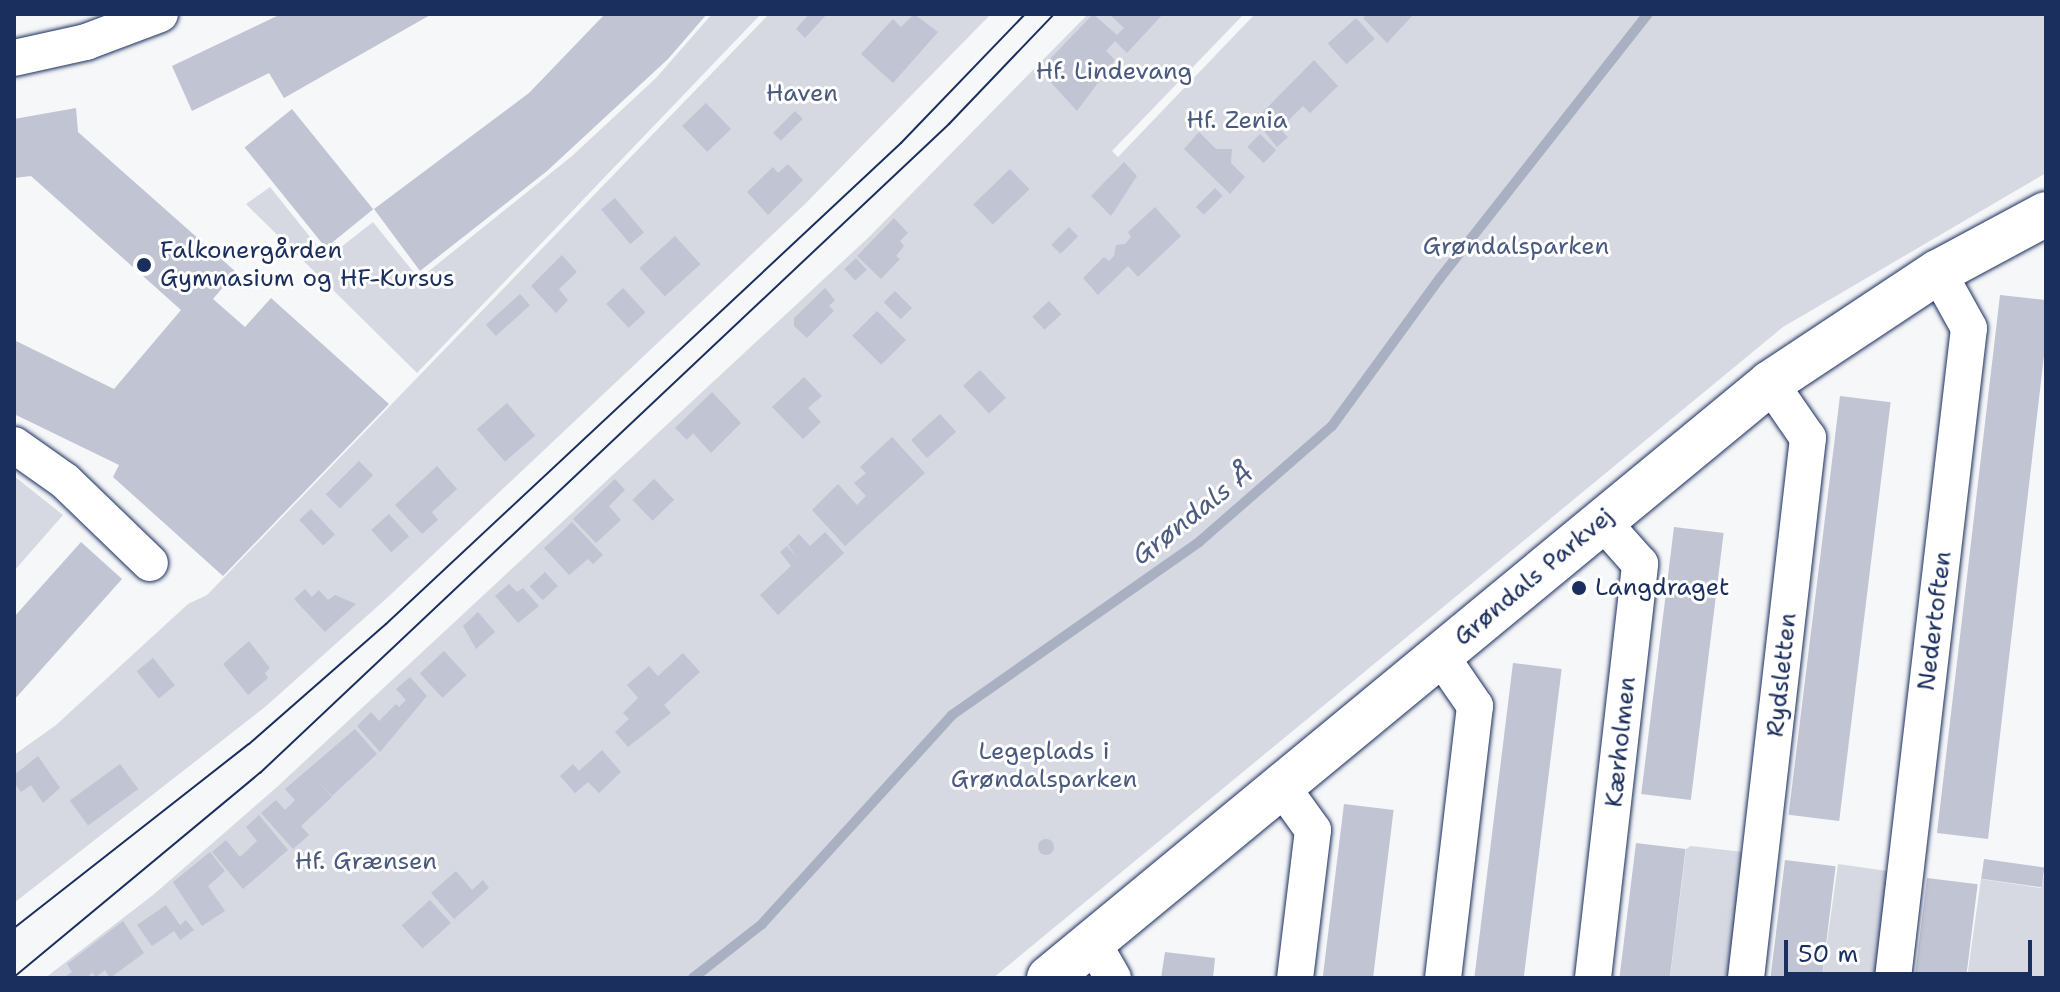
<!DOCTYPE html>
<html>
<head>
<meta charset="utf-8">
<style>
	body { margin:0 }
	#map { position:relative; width:2060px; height:992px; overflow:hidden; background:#f6f7f9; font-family:"Shantell Sans",sans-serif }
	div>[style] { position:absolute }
	.green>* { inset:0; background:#d6d9e2; transform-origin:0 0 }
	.stream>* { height:10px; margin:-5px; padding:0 5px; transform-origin:5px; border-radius:5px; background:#a9b0c1 }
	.building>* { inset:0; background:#c0c4d3; transform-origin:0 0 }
	.round { border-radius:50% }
	.roads { filter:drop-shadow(0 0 2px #1b2f5e) drop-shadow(0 0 2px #1b2f5e) }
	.minor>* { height:36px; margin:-18px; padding:0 18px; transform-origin:18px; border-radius:18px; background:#fff }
	.major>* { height:44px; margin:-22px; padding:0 22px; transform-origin:22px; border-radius:22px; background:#fff }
	.tram>* { height:2px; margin:-1px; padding:0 1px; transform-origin:1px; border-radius:1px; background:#1b2f5e }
	.dots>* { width:22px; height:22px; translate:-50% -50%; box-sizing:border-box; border:4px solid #fff; border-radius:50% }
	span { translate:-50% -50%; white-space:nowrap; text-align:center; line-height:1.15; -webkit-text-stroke:6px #fff; paint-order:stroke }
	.park-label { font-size:24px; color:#4a5a7f }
	.poi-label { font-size:24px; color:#1b2f5e }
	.left { translate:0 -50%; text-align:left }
	.street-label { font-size:24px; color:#1b2f5e }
	.water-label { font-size:26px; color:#4d5c81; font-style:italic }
	.frame { position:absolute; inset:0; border:16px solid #1b2f5e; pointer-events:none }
	.scale { position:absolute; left:1784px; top:940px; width:248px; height:36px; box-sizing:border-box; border:4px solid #1b2f5e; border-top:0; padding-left:10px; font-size:24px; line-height:28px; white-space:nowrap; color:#1b2f5e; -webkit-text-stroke:6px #fff; paint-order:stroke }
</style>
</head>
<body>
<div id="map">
	<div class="green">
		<div style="clip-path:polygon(712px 14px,761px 14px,417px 373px,246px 204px,270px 187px,327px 258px,373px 222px,419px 279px,572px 156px,656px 78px)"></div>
		<div style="clip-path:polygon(769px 14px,991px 14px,805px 204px,387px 598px,265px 707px,14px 903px,14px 755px,56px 725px,188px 604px,207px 595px)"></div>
		<div style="clip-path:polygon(1088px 14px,1244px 14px,1112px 151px,1118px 157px,1255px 14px,2046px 14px,2046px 173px,1783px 327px,993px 978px,45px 978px,153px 895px,278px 786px,869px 237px)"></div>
		<div style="clip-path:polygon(14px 476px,63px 515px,14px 571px)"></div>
		<div style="clip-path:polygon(1691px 846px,1743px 852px,1728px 978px,1670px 978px,1686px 849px)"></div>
		<div style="left:1838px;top:864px;width:52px;height:115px;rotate:8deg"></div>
		<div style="clip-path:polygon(2046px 868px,2046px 978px,1967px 978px,1981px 879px,2041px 888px)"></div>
	</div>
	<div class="stream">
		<div style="left:693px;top:978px;width:88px;rotate:-38deg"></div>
		<div style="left:762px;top:924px;width:282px;rotate:-47.7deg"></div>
		<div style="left:952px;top:715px;width:302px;rotate:-35deg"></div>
		<div style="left:1199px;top:542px;width:176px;rotate:-41.1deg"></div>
		<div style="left:1332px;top:426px;width:183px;rotate:-53.9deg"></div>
		<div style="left:1440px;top:278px;width:336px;rotate:-51.8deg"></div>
	</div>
	<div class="building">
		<div style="clip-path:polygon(281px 14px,432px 14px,284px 98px,269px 73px,192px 111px,172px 66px)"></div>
		<div style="clip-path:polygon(605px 14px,707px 14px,668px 59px,547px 171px,420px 271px,374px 209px,529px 93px)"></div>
		<div style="clip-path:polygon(809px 14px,827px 14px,805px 38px,796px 29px)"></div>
		<div style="clip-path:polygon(914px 14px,938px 32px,893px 83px,861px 54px,893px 19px,901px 27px)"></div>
		<div style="clip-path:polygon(1093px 14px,1117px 35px,1124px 28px,1109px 14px,1163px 14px,1127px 53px,1115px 41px,1106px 51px,1115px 60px,1077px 111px,1047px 78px,1057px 68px,1049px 60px)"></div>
		<div style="clip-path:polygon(1367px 14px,1414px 14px,1387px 43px,1363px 18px)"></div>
		<div style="left:1356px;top:18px;width:28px;height:38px;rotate:48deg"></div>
		<div style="clip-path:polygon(1314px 60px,1338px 86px,1310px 113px,1303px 106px,1280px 129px,1288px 137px,1277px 147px,1255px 120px)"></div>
		<div style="left:706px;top:103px;width:36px;height:33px;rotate:46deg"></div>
		<div style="clip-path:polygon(76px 108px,78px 132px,236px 272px,213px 299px,245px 327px,271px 298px,389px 404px,223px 576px,113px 477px,119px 465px,14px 414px,14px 340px,114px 389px,181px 310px,31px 176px,14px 178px,14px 119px)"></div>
		<div style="left:292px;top:109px;width:129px;height:61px;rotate:51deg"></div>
		<div style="left:795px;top:111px;width:11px;height:31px;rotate:45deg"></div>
		<div style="clip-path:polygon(1199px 132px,1216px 149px,1232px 149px,1231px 163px,1245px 177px,1230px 194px,1184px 149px)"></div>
		<div style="left:1260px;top:134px;width:23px;height:18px;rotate:45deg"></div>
		<div style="clip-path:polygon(1124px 162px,1137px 176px,1111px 216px,1091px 196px)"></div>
		<div style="clip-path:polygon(788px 164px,803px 180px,768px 215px,747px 192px,773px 167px,778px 173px)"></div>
		<div style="left:1010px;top:169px;width:28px;height:51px;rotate:46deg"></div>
		<div style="left:1215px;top:188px;width:11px;height:27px;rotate:45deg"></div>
		<div style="left:615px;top:198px;width:45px;height:18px;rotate:50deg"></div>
		<div style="clip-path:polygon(1155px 207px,1181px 236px,1138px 277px,1128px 266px,1098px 295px,1083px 278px,1104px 257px,1109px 261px,1114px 256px,1116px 245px,1125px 244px,1131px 237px,1128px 232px)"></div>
		<div style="clip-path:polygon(894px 218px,908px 233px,900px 241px,904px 246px,896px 256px,900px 259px,881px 279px,857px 256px)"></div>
		<div style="left:1069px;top:227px;width:13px;height:25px;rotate:45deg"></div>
		<div style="left:675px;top:236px;width:38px;height:48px;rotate:48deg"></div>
		<div style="clip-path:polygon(562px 255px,577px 272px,559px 289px,568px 300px,556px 313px,531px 286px)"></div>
		<div style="left:856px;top:258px;width:16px;height:16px;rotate:47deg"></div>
		<div style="left:623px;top:288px;width:33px;height:23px;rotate:47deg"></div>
		<div style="clip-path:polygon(825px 288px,835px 300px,829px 306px,834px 311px,807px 338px,794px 326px,794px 318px)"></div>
		<div style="left:895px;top:291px;width:24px;height:16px;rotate:45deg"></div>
		<div style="left:520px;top:294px;width:15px;height:46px;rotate:48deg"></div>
		<div style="clip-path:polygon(2000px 295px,2046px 300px,2046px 338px,1988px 839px,1937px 833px)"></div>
		<div style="left:1049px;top:301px;width:18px;height:23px;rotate:47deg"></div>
		<div style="left:877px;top:311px;width:41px;height:35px;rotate:45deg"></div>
		<div style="left:980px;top:370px;width:38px;height:23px;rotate:47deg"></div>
		<div style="clip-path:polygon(804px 377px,822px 396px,808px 408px,821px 422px,803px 439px,772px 407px)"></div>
		<div style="clip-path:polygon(712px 392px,741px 423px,711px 453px,693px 433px,687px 440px,675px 428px)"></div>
		<div style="left:1840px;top:396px;width:51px;height:422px;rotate:7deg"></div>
		<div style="left:507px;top:403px;width:43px;height:40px;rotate:49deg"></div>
		<div style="left:940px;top:414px;width:24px;height:39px;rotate:48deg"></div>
		<div style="clip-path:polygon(892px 437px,925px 473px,845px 546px,812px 510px,838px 484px,857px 505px,866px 496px,854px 483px,866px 473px,860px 467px)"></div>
		<div style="left:359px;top:461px;width:20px;height:47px;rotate:45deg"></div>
		<div style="clip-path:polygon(437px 466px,457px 489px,432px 512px,438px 520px,422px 534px,395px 505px)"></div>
		<div style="clip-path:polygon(615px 479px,625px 490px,609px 506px,621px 520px,596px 543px,573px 519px)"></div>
		<div style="left:654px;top:479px;width:29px;height:30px;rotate:46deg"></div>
		<div style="left:311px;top:509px;width:35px;height:16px;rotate:47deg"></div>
		<div style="left:389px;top:514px;width:30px;height:24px;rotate:48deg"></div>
		<div style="clip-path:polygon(572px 522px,603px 555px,593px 564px,588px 559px,569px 575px,544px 548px)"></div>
		<div style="left:1674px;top:527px;width:50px;height:269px;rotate:7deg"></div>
		<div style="clip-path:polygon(825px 532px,844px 553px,778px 615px,760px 595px,791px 566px,780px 552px,787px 546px,799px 560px,788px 545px,799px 534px,810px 546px)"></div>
		<div style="clip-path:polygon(81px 542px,122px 579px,14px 700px,14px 617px)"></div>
		<div style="left:545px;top:572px;width:19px;height:21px;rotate:47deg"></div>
		<div style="clip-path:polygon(509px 584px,517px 592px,523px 588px,539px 606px,518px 623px,495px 596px)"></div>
		<div style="clip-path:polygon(305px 589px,312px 597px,319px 590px,328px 600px,335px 595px,356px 604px,325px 632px,294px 599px)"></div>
		<div style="clip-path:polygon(478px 612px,495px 632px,476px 649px,463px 626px)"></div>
		<div style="clip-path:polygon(249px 641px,270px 668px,265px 673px,268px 678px,248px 695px,223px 664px)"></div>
		<div style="left:444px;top:651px;width:33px;height:33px;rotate:47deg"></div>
		<div style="clip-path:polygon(683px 653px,700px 672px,664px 705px,671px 713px,628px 747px,615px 732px,629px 719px,623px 713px,638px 698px,627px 685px,649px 666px,658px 676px)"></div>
		<div style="left:153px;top:658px;width:35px;height:21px;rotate:51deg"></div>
		<div style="left:1513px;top:663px;width:49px;height:317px;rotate:7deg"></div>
		<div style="clip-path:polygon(410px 677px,427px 696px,380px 752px,357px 726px,371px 712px,379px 721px,396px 704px,399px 707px,406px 700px,396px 689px)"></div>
		<div style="clip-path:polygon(355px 729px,377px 754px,332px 796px,314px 777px,332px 797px,301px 826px,309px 835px,293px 849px,261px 813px,276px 800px,285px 810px,295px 800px,285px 789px)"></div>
		<div style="clip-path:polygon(602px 750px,621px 772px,599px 793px,588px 782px,575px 793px,560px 776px,573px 764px,579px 771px)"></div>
		<div style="clip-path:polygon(38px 756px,60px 788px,43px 803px,31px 785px,21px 792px,14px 782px,14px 775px)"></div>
		<div style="left:120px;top:764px;width:31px;height:62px;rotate:54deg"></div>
		<div style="left:1344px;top:804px;width:50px;height:175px;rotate:7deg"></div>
		<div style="clip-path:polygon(259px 815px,288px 850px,243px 889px,212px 852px,226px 840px,240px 857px,257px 841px,246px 827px)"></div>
		<div class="round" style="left:1038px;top:839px;width:16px;height:16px"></div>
		<div style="left:1636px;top:843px;width:50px;height:136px;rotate:7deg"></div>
		<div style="clip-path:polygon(210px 852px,225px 871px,208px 886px,225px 911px,202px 926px,173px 882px)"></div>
		<div style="left:1984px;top:859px;width:61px;height:20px;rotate:8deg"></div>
		<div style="left:1785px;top:860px;width:51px;height:119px;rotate:7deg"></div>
		<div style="clip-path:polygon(456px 871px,472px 890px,483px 880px,489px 888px,454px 919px,431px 893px)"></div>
		<div style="left:1927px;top:878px;width:51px;height:101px;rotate:7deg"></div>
		<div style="left:430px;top:900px;width:31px;height:38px;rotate:48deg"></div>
		<div style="clip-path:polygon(166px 905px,180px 925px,186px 920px,194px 930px,180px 940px,174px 931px,152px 946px,137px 925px)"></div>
		<div style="clip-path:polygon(123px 921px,144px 953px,110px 978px,105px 970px,96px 977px,92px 972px,88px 978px,63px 978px,72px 972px,67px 964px)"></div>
		<div style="clip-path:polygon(1165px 952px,1215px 958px,1213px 978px,1161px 978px)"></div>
	</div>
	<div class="roads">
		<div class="minor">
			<div style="left:14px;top:58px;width:74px;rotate:-12.5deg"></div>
			<div style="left:86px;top:42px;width:79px;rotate:-20.7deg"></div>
			<div style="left:14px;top:445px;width:62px;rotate:35.2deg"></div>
			<div style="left:65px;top:481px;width:118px;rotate:44deg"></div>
			<div style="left:1440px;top:655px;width:62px;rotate:55.5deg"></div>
			<div style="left:1475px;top:706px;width:274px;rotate:96.7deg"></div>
			<div style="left:1282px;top:787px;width:53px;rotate:54.2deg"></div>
			<div style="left:1313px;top:830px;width:149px;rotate:96.9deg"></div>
			<div style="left:1093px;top:943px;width:40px;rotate:60.3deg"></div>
			<div style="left:1593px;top:978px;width:417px;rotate:-83.5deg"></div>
			<div style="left:1640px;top:564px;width:59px;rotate:-131.6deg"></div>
			<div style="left:1746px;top:978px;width:544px;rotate:-83.45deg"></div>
			<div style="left:1808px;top:438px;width:67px;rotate:-124.6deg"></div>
			<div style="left:1893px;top:978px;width:654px;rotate:-83.33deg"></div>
			<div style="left:1969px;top:328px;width:64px;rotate:-119deg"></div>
		</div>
		<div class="major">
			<div style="left:1049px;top:978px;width:935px;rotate:-39.53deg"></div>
			<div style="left:1770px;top:383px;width:201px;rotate:-33.5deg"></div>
			<div style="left:1938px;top:272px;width:123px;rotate:-28.2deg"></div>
		</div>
	</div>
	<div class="tram">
		<div style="left:14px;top:928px;width:298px;rotate:-38.1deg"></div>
		<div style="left:249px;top:744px;width:182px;rotate:-41.2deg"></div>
		<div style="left:386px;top:624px;width:705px;rotate:-43.04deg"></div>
		<div style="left:901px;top:143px;width:179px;rotate:-46.1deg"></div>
		<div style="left:14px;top:977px;width:320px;rotate:-39.7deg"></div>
		<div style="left:260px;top:773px;width:947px;rotate:-43.29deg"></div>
		<div style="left:949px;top:124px;width:152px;rotate:-46.3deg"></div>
	</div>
	<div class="dots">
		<div style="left:144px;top:265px;background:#1b2f5e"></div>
		<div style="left:1579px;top:588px;background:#1b2f5e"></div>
	</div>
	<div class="park-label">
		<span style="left:1114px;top:72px">Hf. Lindevang</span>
		<span style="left:802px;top:94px">Haven</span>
		<span style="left:1237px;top:121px">Hf. Zenia</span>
		<span style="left:1516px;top:247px">Grøndalsparken</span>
		<span style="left:1044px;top:766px">Legeplads i<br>Grøndalsparken</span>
		<span style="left:366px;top:862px">Hf. Grænsen</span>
	</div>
	<div class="poi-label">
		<span class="left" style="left:160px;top:265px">Falkonergården<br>Gymnasium og HF-Kursus</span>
		<span class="left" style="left:1595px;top:588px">Langdraget</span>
	</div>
	<div class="street-label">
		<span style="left:1534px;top:577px;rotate:-40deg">Grøndals Parkvej</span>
		<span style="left:1935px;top:621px;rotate:-83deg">Nedertoften</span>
		<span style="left:1782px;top:675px;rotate:-84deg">Rydsletten</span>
		<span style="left:1621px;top:742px;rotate:-84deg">Kærholmen</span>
	</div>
	<div class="water-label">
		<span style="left:1192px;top:514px;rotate:-38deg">Grøndals Å</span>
	</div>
	<div class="frame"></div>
	<div class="scale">50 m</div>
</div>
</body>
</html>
